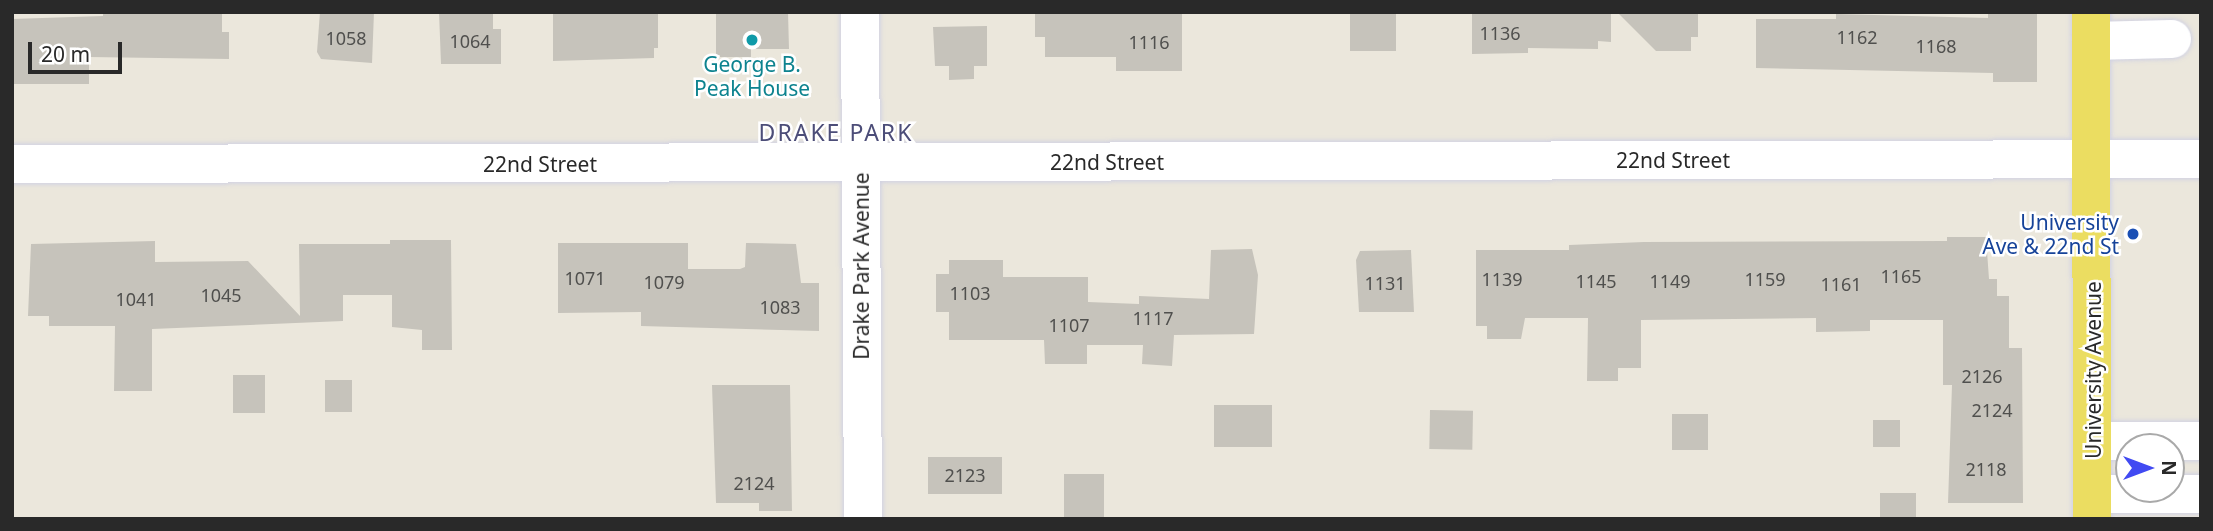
<!DOCTYPE html>
<html>
<head>
<meta charset="utf-8">
<style>
	body { margin:0 }
	#map { position:relative; width:2213px; height:531px; overflow:hidden; background:#ebe7dc; font-family:"Noto Sans",sans-serif }
	div>[style] { position:absolute }
	.building>* { inset:0; background:#c6c3bb; transform-origin:0 0 }
	.roads { filter:drop-shadow(0 0 2px #d1d2e2) drop-shadow(0 0 2px #d1d2e2) }
	.minor>* { height:38px; margin:-19px; padding:0 19px; transform-origin:19px; border-radius:19px; background:#fff }
	.major>* { height:38px; margin:-19px; padding:0 19px; transform-origin:19px; border-radius:19px; background:#ebdd61 }
	.dots>* { width:19px; height:19px; translate:-50% -50%; box-sizing:border-box; border:4px solid #fff; border-radius:50% }
	span { translate:-50% -50%; white-space:nowrap; text-align:center; line-height:1.15; -webkit-text-stroke:5px #fff; paint-order:stroke }
	.number-label { font-size:18px; color:#50504e }
	.number-label span { -webkit-text-stroke-width:0 }
	.culture-label { font-size:21px; color:#0d838f }
	.street-label { font-size:21px; color:#292929 }
	.transit-label { font-size:21px; color:#164399 }
	.right { translate:-100% -50%; text-align:right }
	.neighbourhood-label { font-size:23px; color:#4c4d78; letter-spacing:2px }
	.frame { position:absolute; inset:0; border:14px solid #292929; pointer-events:none }
	.north { position:absolute; left:2115px; top:433px; width:70px; height:70px; box-sizing:border-box; background:#fff; border:2px solid #a9a9a9; border-radius:50%; rotate:90deg; font-size:19px; font-weight:700; line-height:28px; text-align:center; color:#292929 }
	.north::after { content:''; display:block; margin:auto; width:24px; height:32px; background:#414af2; clip-path:polygon(50% 0,100% 100%,50% 72%,0 100%) }
	.scale { position:absolute; left:28px; top:42px; width:94px; height:32px; box-sizing:border-box; border:4px solid #292929; border-top:0; padding-left:9px; font-size:21px; line-height:24px; white-space:nowrap; color:#292929; -webkit-text-stroke:5px #fff; paint-order:stroke }
</style>
</head>
<body>
<div id="map">
	<div class="building">
		<div style="clip-path:polygon(103px 12px,222px 12px,222px 32px,229px 32px,229px 59px,89px 57px,89px 84px,12px 84px,12px 19px,103px 16px)"></div>
		<div style="clip-path:polygon(320px 12px,374px 12px,372px 63px,321px 59px,317px 52px)"></div>
		<div style="clip-path:polygon(439px 12px,493px 12px,493px 29px,501px 29px,501px 64px,441px 64px)"></div>
		<div style="clip-path:polygon(553px 12px,658px 12px,658px 48px,654px 48px,654px 58px,553px 61px)"></div>
		<div style="clip-path:polygon(716px 12px,788px 12px,789px 49px,751px 49px,751px 57px,716px 57px)"></div>
		<div style="clip-path:polygon(1035px 12px,1182px 12px,1182px 71px,1116px 71px,1116px 57px,1045px 57px,1045px 37px,1035px 37px)"></div>
		<div style="left:1350px;top:12px;width:46px;height:39px"></div>
		<div style="clip-path:polygon(1472px 12px,1611px 12px,1611px 42px,1598px 41px,1598px 49px,1528px 48px,1528px 53px,1472px 54px)"></div>
		<div style="clip-path:polygon(1617px 12px,1698px 13px,1698px 37px,1691px 37px,1691px 51px,1656px 51px)"></div>
		<div style="clip-path:polygon(1988px 12px,2037px 12px,2037px 82px,1993px 82px,1993px 73px,1756px 68px,1756px 19px,1836px 19px,1836px 14px,1988px 18px)"></div>
		<div style="clip-path:polygon(987px 26px,987px 66px,974px 66px,974px 79px,949px 80px,949px 66px,935px 66px,933px 27px)"></div>
		<div style="clip-path:polygon(1947px 237px,1986px 237px,1989px 279px,1997px 279px,1997px 296px,2009px 296px,2009px 348px,2022px 348px,2023px 503px,1948px 503px,1952px 385px,1943px 385px,1943px 320px,1870px 320px,1870px 331px,1816px 332px,1816px 318px,1641px 320px,1641px 368px,1618px 368px,1618px 381px,1587px 381px,1588px 318px,1525px 318px,1521px 339px,1487px 339px,1487px 326px,1476px 326px,1476px 250px,1569px 250px,1569px 245px,1644px 242px,1947px 241px)"></div>
		<div style="clip-path:polygon(390px 240px,451px 240px,452px 350px,422px 350px,422px 330px,392px 327px,392px 295px,343px 295px,343px 321px,152px 329px,152px 391px,114px 391px,115px 326px,49px 326px,49px 316px,28px 316px,31px 244px,155px 241px,155px 262px,248px 261px,300px 316px,299px 244px,390px 244px)"></div>
		<div style="clip-path:polygon(558px 243px,688px 243px,688px 269px,740px 269px,745px 267px,746px 243px,796px 244px,801px 283px,819px 283px,819px 331px,641px 326px,641px 312px,558px 313px)"></div>
		<div style="clip-path:polygon(1252px 249px,1258px 275px,1254px 334px,1174px 335px,1172px 366px,1142px 364px,1143px 345px,1087px 345px,1087px 364px,1045px 364px,1044px 340px,949px 340px,949px 312px,936px 312px,936px 274px,949px 274px,949px 260px,1003px 260px,1003px 277px,1088px 277px,1088px 302px,1139px 304px,1139px 296px,1209px 299px,1211px 250px)"></div>
		<div style="clip-path:polygon(1411px 250px,1414px 312px,1359px 312px,1356px 260px,1360px 251px)"></div>
		<div style="left:265px;top:375px;width:38px;height:32px;rotate:90deg"></div>
		<div style="left:325px;top:380px;width:27px;height:32px"></div>
		<div style="clip-path:polygon(712px 385px,790px 385px,792px 511px,759px 511px,759px 503px,716px 503px)"></div>
		<div style="left:1214px;top:405px;width:58px;height:42px"></div>
		<div style="left:1430px;top:410px;width:43px;height:39px;rotate:1deg"></div>
		<div style="left:1672px;top:414px;width:36px;height:36px"></div>
		<div style="left:1873px;top:420px;width:27px;height:27px"></div>
		<div style="left:928px;top:457px;width:74px;height:37px"></div>
		<div style="left:1064px;top:474px;width:40px;height:45px"></div>
		<div style="left:1880px;top:493px;width:36px;height:26px"></div>
	</div>
	<div class="roads">
		<div class="minor">
			<div style="left:860px;top:12px;width:507px;rotate:89.66deg"></div>
			<div style="left:2091px;top:41px;width:81px;rotate:-1.4deg"></div>
			<div style="left:12px;top:164px;width:2189px;rotate:-0.13deg"></div>
			<div style="left:2093px;top:441px;width:108px"></div>
			<div style="left:2093px;top:494px;width:108px"></div>
		</div>
		<div class="major">
			<div style="left:2091px;top:12px;width:507px;rotate:89.89deg"></div>
		</div>
	</div>
	<div class="dots">
		<div style="left:752px;top:40px;background:#0f9aa8"></div>
		<div style="left:2133px;top:234px;background:#1a4fb4"></div>
	</div>
	<div class="number-label">
		<span style="left:1500px;top:33px">1136</span>
		<span style="left:1857px;top:37px">1162</span>
		<span style="left:346px;top:38px">1058</span>
		<span style="left:470px;top:41px">1064</span>
		<span style="left:1149px;top:42px">1116</span>
		<span style="left:1936px;top:46px">1168</span>
		<span style="left:1901px;top:276px">1165</span>
		<span style="left:585px;top:278px">1071</span>
		<span style="left:1502px;top:279px">1139</span>
		<span style="left:1765px;top:279px">1159</span>
		<span style="left:1596px;top:281px">1145</span>
		<span style="left:1670px;top:281px">1149</span>
		<span style="left:664px;top:282px">1079</span>
		<span style="left:1385px;top:283px">1131</span>
		<span style="left:1841px;top:284px">1161</span>
		<span style="left:970px;top:293px">1103</span>
		<span style="left:221px;top:295px">1045</span>
		<span style="left:136px;top:299px">1041</span>
		<span style="left:780px;top:307px">1083</span>
		<span style="left:1153px;top:318px">1117</span>
		<span style="left:1069px;top:325px">1107</span>
		<span style="left:1982px;top:376px">2126</span>
		<span style="left:1992px;top:410px">2124</span>
		<span style="left:1986px;top:469px">2118</span>
		<span style="left:965px;top:475px">2123</span>
		<span style="left:754px;top:483px">2124</span>
	</div>
	<div class="culture-label">
		<span style="left:752px;top:76px">George B.<br>Peak House</span>
	</div>
	<div class="street-label">
		<span style="left:1673px;top:160px">22nd Street</span>
		<span style="left:1107px;top:162px">22nd Street</span>
		<span style="left:540px;top:164px">22nd Street</span>
		<span style="left:861px;top:266px;rotate:-90deg">Drake Park Avenue</span>
		<span style="left:2093px;top:370px;rotate:-90deg">University Avenue</span>
	</div>
	<div class="transit-label">
		<span class="right" style="left:2119px;top:234px">University<br>Ave &amp; 22nd St</span>
	</div>
	<div class="neighbourhood-label">
		<span style="left:836px;top:132px">DRAKE PARK</span>
	</div>
	<div class="frame"></div>
	<div class="north">N</div>
	<div class="scale">20 m</div>
</div>
</body>
</html>
